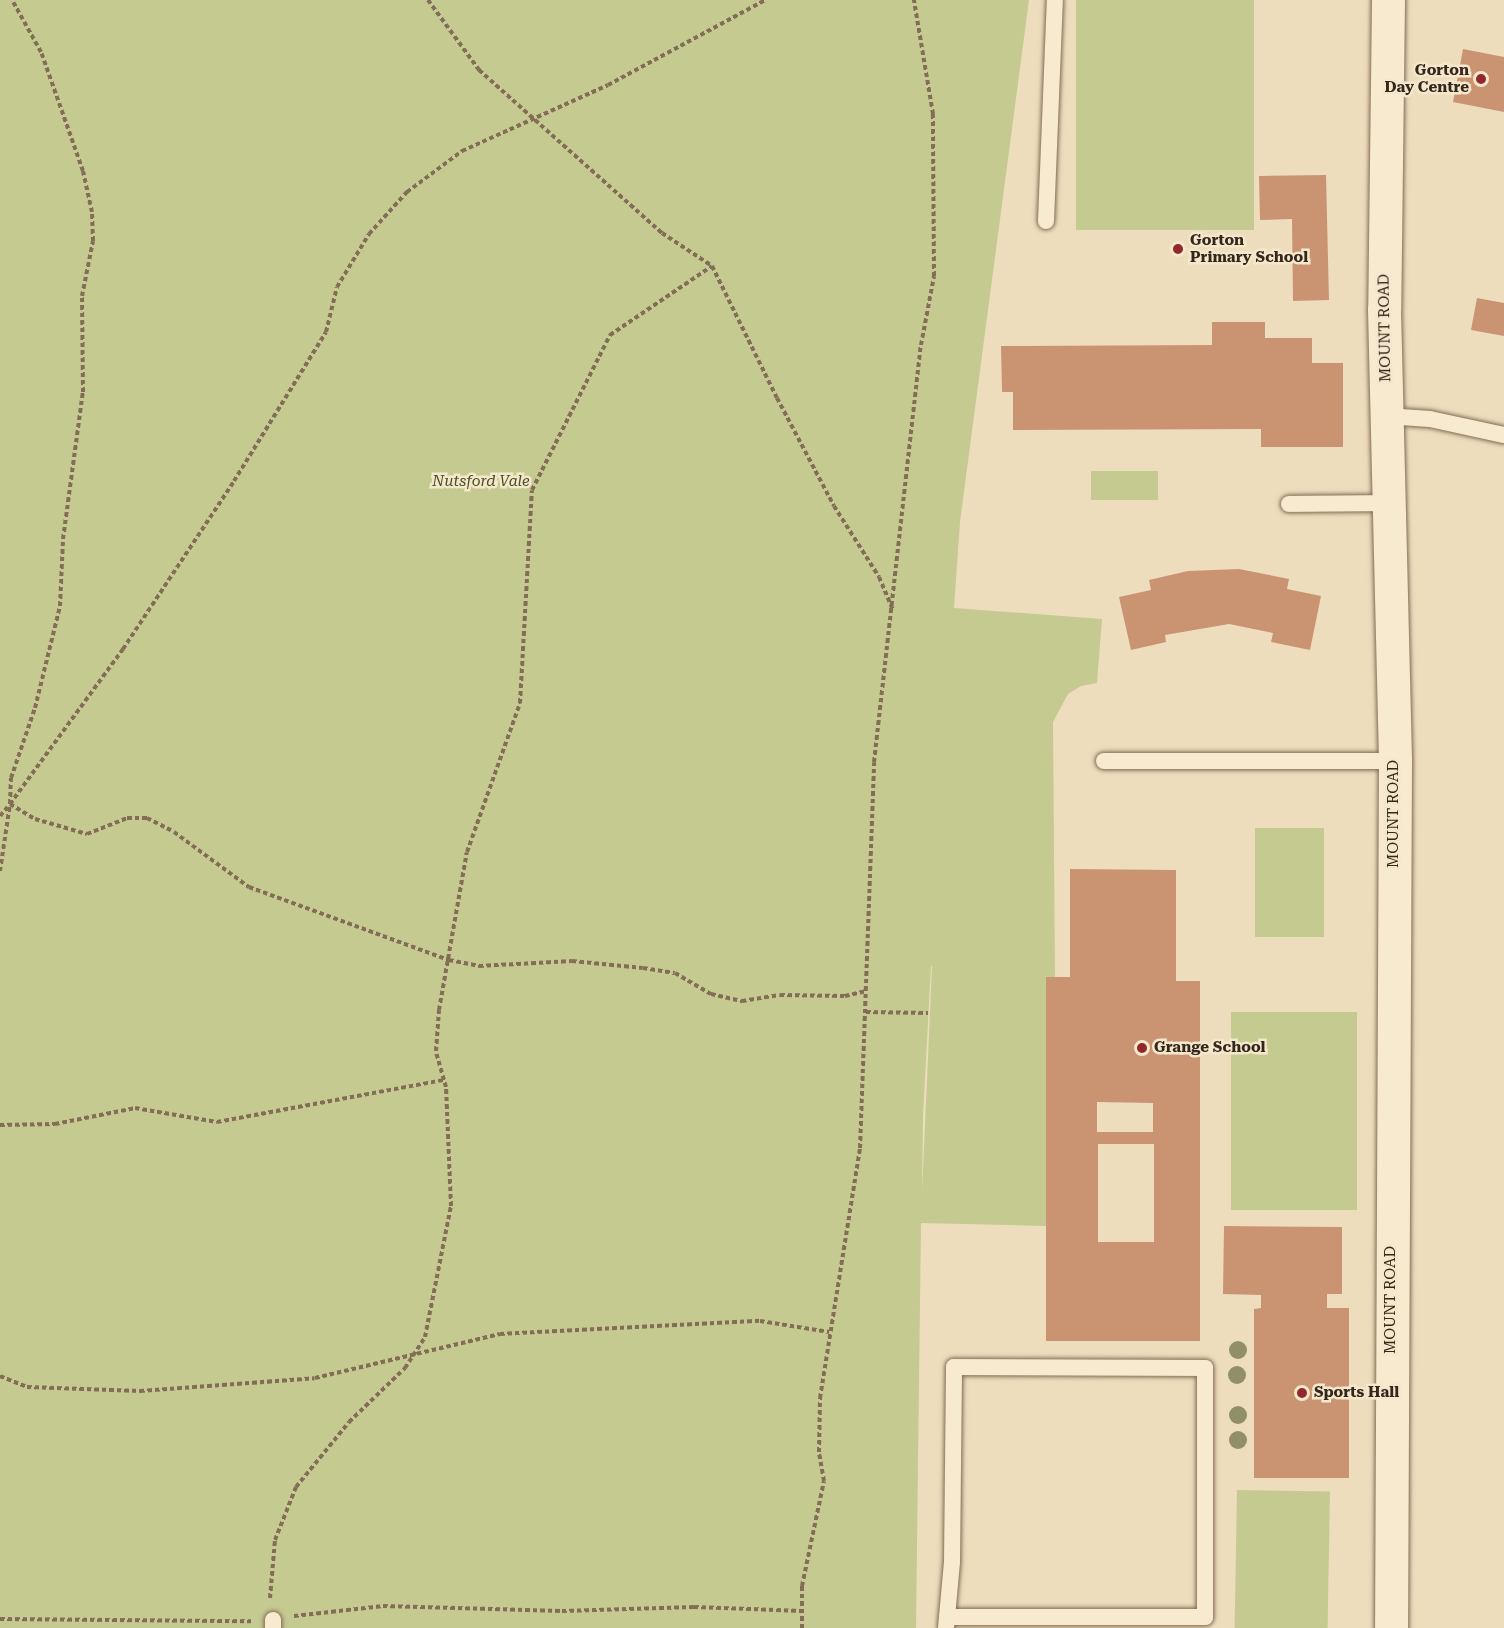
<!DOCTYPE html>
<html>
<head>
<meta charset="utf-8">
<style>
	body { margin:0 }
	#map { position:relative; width:1504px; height:1628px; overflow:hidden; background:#edddbd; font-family:"Roboto Serif",serif }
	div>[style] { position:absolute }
	.green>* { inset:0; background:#c5ca91; transform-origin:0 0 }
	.building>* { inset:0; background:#ca9473 }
	.path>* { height:4px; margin-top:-2px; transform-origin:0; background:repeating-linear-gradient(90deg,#846d56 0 4.5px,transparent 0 7.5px) }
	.roads { filter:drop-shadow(0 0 2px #846d56) drop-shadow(0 0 2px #846d56) }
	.service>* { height:16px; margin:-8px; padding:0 8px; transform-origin:8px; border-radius:8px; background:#f8eacf }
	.secondary>* { height:33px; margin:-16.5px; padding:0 16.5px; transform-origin:16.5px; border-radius:16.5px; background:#f8eacf }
	.trees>* { width:18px; height:18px; margin:-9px; border-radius:50%; background:#918f68 }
	.dots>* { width:16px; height:16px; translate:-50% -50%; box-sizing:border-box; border:3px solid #f4e7cc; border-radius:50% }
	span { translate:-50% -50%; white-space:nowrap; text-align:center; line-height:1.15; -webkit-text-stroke:5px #f4e7cc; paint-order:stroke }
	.poi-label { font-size:15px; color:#33261b; font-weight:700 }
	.right { translate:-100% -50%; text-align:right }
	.left { translate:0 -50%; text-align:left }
	.street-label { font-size:15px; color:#33261b }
	.park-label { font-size:15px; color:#454f22; font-style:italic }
</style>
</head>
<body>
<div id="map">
	<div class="green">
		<div style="clip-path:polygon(evenodd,0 0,1029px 0,960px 522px,954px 608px,1102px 619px,1097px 683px,1081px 686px,1068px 694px,1053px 722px,1055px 977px,1046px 978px,1046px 1226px,921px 1223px,916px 1628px,0 1628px,0 0,931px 966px,932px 966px,922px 1193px,923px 1116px,931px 966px)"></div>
		<div style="left:1076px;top:0;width:178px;height:230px"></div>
		<div style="left:1091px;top:471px;width:67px;height:29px"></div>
		<div style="left:1255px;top:828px;width:69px;height:109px"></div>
		<div style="left:1231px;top:1012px;width:126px;height:198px"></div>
		<div style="left:1237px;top:1490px;width:93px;height:138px;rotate:1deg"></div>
	</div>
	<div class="building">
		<div style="clip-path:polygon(1463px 49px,1504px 57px,1504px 112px,1453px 102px)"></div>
		<div style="clip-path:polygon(1326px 175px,1329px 300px,1293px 301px,1292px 219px,1260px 220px,1259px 176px)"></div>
		<div style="clip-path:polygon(1477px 298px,1504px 303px,1504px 336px,1471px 330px)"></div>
		<div style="clip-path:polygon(1212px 322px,1265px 322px,1265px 338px,1312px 338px,1312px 363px,1343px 363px,1343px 447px,1261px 447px,1261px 429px,1013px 430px,1013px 392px,1002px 392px,1001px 346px,1212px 345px)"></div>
		<div style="clip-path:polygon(1239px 569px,1289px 579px,1287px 589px,1321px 596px,1310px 650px,1271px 642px,1273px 633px,1229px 624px,1165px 635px,1166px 642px,1131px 650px,1119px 597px,1151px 590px,1149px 580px,1188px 571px)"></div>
		<div style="clip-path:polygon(evenodd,1070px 869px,1176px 870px,1176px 981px,1200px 981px,1200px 1341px,1046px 1341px,1046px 977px,1070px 977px,1070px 869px,1097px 1102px,1153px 1103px,1153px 1132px,1097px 1132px,1097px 1102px,1070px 869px,1098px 1144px,1154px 1144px,1154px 1242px,1098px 1242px,1098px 1144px)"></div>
		<div style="clip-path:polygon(1224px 1226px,1342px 1227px,1342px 1294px,1327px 1294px,1327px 1308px,1349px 1308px,1349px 1478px,1254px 1478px,1254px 1309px,1261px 1308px,1261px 1295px,1223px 1294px)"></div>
	</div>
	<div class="path">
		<div style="left:428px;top:0;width:87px;rotate:53.9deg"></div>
		<div style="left:479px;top:70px;width:245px;rotate:41.7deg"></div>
		<div style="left:662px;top:233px;width:60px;rotate:33.4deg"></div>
		<div style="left:712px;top:266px;width:147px;rotate:63.8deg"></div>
		<div style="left:777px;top:398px;width:122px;rotate:62.2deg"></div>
		<div style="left:834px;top:506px;width:84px;rotate:57.6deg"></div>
		<div style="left:879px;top:577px;width:36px;rotate:67deg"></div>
		<div style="left:10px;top:804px;width:29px;rotate:31deg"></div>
		<div style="left:35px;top:819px;width:54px;rotate:16.1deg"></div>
		<div style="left:87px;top:834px;width:43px;rotate:-21.8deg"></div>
		<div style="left:127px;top:818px;width:20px"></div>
		<div style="left:147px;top:818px;width:30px;rotate:27deg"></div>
		<div style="left:174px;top:832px;width:93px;rotate:36.3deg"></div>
		<div style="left:249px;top:887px;width:213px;rotate:20.1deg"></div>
		<div style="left:449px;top:960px;width:31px;rotate:11deg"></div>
		<div style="left:479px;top:966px;width:93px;rotate:-3.1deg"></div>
		<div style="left:572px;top:961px;width:71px;rotate:5.6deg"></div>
		<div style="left:643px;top:968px;width:32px;rotate:9deg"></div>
		<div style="left:675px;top:973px;width:42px;rotate:30.3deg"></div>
		<div style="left:711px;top:994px;width:32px;rotate:13deg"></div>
		<div style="left:742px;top:1001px;width:38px;rotate:-9deg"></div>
		<div style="left:780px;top:995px;width:65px;rotate:0.9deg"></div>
		<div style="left:845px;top:996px;width:22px;rotate:-13deg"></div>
		<div style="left:0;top:816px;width:16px;rotate:-50deg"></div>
		<div style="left:10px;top:804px;width:26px;rotate:-88deg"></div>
		<div style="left:11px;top:778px;width:74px;rotate:-71.1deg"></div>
		<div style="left:35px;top:708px;width:105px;rotate:-76.2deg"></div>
		<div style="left:60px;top:606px;width:67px;rotate:-87.4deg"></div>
		<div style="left:63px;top:539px;width:148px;rotate:-82.3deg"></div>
		<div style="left:83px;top:392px;width:96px;rotate:-90.6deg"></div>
		<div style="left:82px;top:296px;width:56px;rotate:-78.7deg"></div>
		<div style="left:93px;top:241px;width:29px;rotate:-92deg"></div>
		<div style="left:92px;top:212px;width:42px;rotate:-102.4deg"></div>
		<div style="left:83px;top:171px;width:126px;rotate:-109.4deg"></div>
		<div style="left:41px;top:52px;width:60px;rotate:-119.1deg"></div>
		<div style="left:0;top:871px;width:68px;rotate:-81.5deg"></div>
		<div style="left:10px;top:804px;width:192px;rotate:-53.9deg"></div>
		<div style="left:123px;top:649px;width:201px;rotate:-56.5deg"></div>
		<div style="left:234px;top:481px;width:175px;rotate:-58.3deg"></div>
		<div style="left:326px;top:332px;width:46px;rotate:-76.3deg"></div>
		<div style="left:337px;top:287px;width:62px;rotate:-58.9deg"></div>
		<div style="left:369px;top:234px;width:57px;rotate:-47.9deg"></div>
		<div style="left:407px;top:192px;width:69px;rotate:-36.7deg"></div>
		<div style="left:462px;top:151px;width:160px;rotate:-24.3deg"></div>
		<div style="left:608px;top:85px;width:179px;rotate:-28.4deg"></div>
		<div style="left:866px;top:1012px;width:62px;rotate:0.9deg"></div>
		<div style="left:0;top:1125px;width:55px;rotate:-1deg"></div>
		<div style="left:55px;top:1124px;width:82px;rotate:-11.3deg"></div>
		<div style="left:135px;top:1108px;width:83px;rotate:9.7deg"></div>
		<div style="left:217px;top:1122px;width:231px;rotate:-10.5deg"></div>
		<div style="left:0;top:1376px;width:29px;rotate:22deg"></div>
		<div style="left:27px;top:1387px;width:113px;rotate:2deg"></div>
		<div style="left:140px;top:1391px;width:175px;rotate:-4.2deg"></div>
		<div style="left:315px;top:1378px;width:190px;rotate:-13.4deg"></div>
		<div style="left:500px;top:1334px;width:260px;rotate:-2.9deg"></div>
		<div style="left:760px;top:1321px;width:70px;rotate:9.1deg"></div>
		<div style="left:270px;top:1598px;width:58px;rotate:-85.1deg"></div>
		<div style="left:275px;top:1540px;width:57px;rotate:-68.4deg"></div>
		<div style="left:296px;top:1487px;width:84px;rotate:-50.8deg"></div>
		<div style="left:349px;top:1422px;width:78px;rotate:-44deg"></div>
		<div style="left:405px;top:1368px;width:37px;rotate:-57deg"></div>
		<div style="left:425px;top:1337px;width:134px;rotate:-78.8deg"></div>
		<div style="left:451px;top:1206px;width:119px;rotate:-92.4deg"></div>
		<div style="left:446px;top:1087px;width:37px;rotate:-106deg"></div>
		<div style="left:436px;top:1051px;width:41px;rotate:-85.8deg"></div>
		<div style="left:439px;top:1010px;width:160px;rotate:-80deg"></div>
		<div style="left:467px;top:852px;width:158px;rotate:-70.4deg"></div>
		<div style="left:520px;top:703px;width:213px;rotate:-86.8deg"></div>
		<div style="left:532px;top:490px;width:174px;rotate:-63.3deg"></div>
		<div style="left:610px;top:335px;width:123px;rotate:-34.1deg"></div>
		<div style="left:294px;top:1616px;width:90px;rotate:-6.4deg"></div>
		<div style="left:383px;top:1606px;width:179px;rotate:1.6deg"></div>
		<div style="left:562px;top:1611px;width:132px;rotate:-1.7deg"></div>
		<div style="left:694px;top:1607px;width:108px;rotate:2.1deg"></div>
		<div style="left:0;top:1619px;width:251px;rotate:0.5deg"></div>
		<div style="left:802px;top:1628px;width:42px;rotate:-90deg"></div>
		<div style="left:802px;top:1586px;width:107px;rotate:-78.2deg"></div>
		<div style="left:824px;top:1481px;width:29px;rotate:-100deg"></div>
		<div style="left:819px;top:1452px;width:54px;rotate:-88.9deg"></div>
		<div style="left:820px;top:1398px;width:253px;rotate:-80.9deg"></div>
		<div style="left:860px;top:1148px;width:386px;rotate:-87.9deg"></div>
		<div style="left:874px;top:762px;width:420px;rotate:-83.6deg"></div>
		<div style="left:921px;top:345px;width:70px;rotate:-79.3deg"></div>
		<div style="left:934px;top:276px;width:162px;rotate:-90.4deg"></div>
		<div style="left:933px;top:114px;width:116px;rotate:-99.5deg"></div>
	</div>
	<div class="roads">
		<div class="service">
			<div style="left:1046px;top:221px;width:221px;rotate:-87.7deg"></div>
			<div style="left:1386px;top:416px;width:44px;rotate:3.9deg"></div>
			<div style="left:1430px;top:419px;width:76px;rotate:12.2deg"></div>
			<div style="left:1289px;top:504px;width:98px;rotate:-0.6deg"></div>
			<div style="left:1104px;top:761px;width:291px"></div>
			<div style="left:273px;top:1620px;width:8px;rotate:90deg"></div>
			<div style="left:946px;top:1628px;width:66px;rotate:-84.8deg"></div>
			<div style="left:952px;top:1562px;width:195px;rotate:-89.4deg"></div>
			<div style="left:954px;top:1367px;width:251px;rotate:0.2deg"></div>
			<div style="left:1205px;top:1368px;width:249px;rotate:90deg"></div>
			<div style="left:1205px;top:1617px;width:258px;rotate:180deg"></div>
		</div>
		<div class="secondary">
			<div style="left:1388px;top:0;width:309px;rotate:90.7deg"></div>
			<div style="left:1384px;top:309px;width:452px;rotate:88.6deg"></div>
			<div style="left:1395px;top:761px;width:867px;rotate:90.26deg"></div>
		</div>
	</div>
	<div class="trees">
		<div style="left:1238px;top:1350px"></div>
		<div style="left:1237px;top:1375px"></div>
		<div style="left:1238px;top:1415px"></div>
		<div style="left:1238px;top:1440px"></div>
	</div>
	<div class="dots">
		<div style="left:1481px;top:79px;background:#92282c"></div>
		<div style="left:1178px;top:249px;background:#92282c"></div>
		<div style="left:1142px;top:1048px;background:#92282c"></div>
		<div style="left:1302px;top:1393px;background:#92282c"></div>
	</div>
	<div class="poi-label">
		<span class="right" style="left:1469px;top:79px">Gorton<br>Day Centre</span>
		<span class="left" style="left:1190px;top:249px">Gorton<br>Primary School</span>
		<span class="left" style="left:1154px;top:1048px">Grange School</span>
		<span class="left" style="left:1314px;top:1393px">Sports Hall</span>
	</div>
	<div class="street-label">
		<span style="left:1385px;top:328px;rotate:-91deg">MOUNT ROAD</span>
		<span style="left:1394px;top:814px;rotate:-90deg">MOUNT ROAD</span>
		<span style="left:1391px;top:1300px;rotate:-90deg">MOUNT ROAD</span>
	</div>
	<div class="park-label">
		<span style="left:481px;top:482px">Nutsford Vale</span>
	</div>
</div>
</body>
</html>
